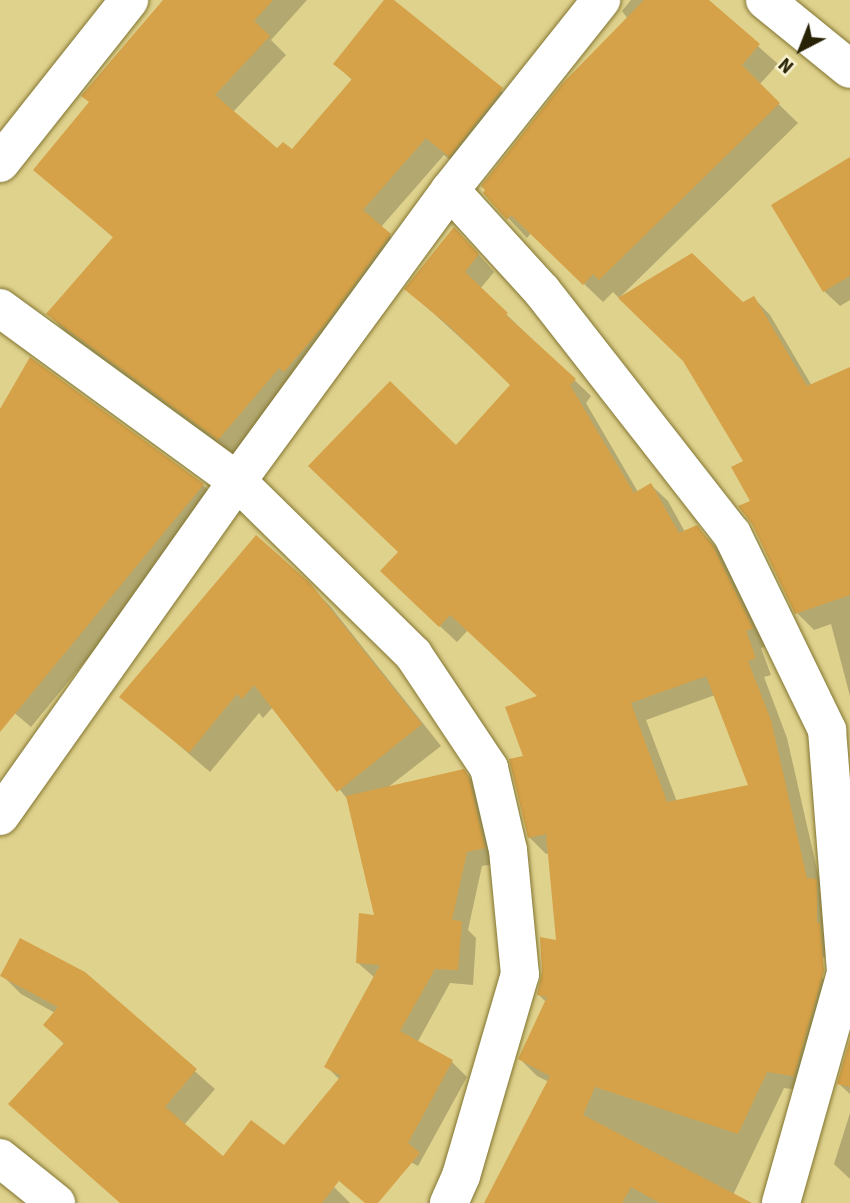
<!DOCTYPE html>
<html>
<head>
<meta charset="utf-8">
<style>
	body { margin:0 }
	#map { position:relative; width:850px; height:1203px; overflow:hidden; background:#dfd28d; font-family:"Source Sans 3",sans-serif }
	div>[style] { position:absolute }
	.shadow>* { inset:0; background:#0003 }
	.building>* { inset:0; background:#d6a249 }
	.roads { filter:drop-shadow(0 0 2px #827531) drop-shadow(0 0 2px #827531) }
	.minor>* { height:38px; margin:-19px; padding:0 19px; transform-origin:19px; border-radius:19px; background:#fff }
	span { translate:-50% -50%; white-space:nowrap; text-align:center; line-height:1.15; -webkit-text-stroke:5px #f9f2d1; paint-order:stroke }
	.north { position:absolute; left:766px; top:14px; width:70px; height:70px; -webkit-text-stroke:5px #f9f2d1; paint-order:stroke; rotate:222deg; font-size:19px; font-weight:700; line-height:28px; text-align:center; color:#282306 }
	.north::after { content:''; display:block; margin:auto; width:24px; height:32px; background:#282306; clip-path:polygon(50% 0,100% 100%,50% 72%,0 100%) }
</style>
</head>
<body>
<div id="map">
	<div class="shadow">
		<div style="clip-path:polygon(165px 0,307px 0,271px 40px,286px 55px,233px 112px,278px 151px,292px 152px,353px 81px,335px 63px,387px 0,391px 0,520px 107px,467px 173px,444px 155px,381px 227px,407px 253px,237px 457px,66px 332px,48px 314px,114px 238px,35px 169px,91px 103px)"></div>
		<div style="clip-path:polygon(631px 0,706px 0,778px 64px,759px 85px,798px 123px,619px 298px,613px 292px,603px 302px,531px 233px,527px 238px,485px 193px,628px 19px,622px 11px)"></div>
		<div style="clip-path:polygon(850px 163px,850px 300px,840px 306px,824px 291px)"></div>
		<div style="clip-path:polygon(evenodd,471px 246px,494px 272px,480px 289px,591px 396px,586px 403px,638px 492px,651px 485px,668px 501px,685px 532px,697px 527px,713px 544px,730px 564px,769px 645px,761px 648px,771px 675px,764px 677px,787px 738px,837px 957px,760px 958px,822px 977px,838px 993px,811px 1092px,784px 1088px,733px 1195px,748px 1203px,495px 1203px,549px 1082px,537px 1076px,520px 1059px,546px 1002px,539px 995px,558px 943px,550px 853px,546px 854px,529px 837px,525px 758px,539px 697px,468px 630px,457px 642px,399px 588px,400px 553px,456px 447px,512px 385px,407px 289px,471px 246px,715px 695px,751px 786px,677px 802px,646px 720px,715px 695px)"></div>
		<div style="clip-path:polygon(754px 298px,770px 315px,812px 386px,850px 369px,850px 696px,831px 624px,814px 630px,797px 613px,745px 461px,743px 305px)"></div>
		<div style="clip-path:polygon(31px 360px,203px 485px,218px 500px,31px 727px,11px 710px,0 724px,0 413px)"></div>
		<div style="clip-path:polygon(309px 585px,330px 606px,441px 746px,387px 788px,463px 771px,479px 787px,499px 863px,482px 866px,468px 930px,476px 938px,473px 985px,450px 983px,417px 1043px,452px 1062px,467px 1077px,418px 1166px,333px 1121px,340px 1080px,326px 1066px,375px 978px,358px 963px,376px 916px,349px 801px,273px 707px,263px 718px,259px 713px,210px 772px,122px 696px)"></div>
		<div style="clip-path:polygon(84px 974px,215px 1089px,184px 1125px,223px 1158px,244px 1131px,334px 1187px,350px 1203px,120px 1203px,65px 1045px,45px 1025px,55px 1013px,21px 994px,2px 975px)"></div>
		<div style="clip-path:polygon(850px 1058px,850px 1094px,839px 1084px)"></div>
		<div style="clip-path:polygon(850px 1113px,850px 1179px,834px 1164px)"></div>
	</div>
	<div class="building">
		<div style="clip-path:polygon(163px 0,273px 0,254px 21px,270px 36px,215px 95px,277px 148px,283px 142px,292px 149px,352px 79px,333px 64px,384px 0,394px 0,503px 88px,449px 157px,426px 138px,363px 210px,391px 234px,325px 324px,284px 372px,279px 368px,218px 440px,46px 314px,113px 237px,33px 170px,89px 102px,81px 96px)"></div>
		<div style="clip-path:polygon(644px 0,709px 0,760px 44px,742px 65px,780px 103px,599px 280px,593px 274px,583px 285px,511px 215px,507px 220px,483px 193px,485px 190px,481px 186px,562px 84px)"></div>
		<div style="clip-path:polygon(850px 157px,850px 276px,823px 292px,771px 205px)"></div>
		<div style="clip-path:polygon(evenodd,454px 227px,479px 254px,465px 272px,508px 313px,506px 315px,576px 379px,570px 385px,634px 493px,651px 483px,679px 533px,697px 525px,713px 546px,753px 628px,746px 631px,756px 658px,748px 661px,771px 720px,807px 878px,817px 879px,817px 923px,820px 923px,824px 971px,794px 1076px,767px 1072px,738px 1134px,595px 1087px,583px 1115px,752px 1203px,660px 1203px,631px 1187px,622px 1203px,484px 1203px,550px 1076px,518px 1059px,547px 997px,537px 995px,542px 972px,540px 937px,556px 940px,546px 834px,528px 838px,509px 759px,523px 756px,505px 707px,537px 696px,450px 615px,439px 627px,380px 571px,398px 552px,308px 466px,390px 381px,456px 445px,510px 385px,449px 326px,404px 289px,454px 227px,706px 676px,748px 785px,667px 802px,631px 703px,706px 676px)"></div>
		<div style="clip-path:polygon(692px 253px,743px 302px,754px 296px,807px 386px,850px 367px,850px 595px,795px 614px,752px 524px,738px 506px,750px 501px,731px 467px,743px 461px,683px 361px,618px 298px)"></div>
		<div style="clip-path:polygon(30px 357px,204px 484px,0 732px,0 409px)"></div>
		<div style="clip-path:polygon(256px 535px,310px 583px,422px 724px,337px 792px,254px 685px,242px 699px,237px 694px,189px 753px,119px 697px)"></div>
		<div style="clip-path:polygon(464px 769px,469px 777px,485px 848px,467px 852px,452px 920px,462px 921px,458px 970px,435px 969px,400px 1031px,453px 1060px,408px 1143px,420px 1153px,378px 1203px,365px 1203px,339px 1181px,322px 1203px,120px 1203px,8px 1104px,64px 1043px,43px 1025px,58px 1007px,0 976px,20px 938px,85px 972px,197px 1069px,165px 1107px,223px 1156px,251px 1120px,284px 1145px,341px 1076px,324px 1067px,380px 965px,356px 963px,359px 913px,374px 915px,346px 796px)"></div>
		<div style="clip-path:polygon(850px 1039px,850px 1087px,837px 1084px)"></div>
	</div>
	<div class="roads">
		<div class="minor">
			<div style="left:765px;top:0;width:109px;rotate:39.1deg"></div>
			<div style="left:0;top:163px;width:208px;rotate:-51.6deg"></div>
			<div style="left:450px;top:190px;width:243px;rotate:-51.5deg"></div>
			<div style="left:0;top:308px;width:293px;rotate:36.1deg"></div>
			<div style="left:237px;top:481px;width:247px;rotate:44.5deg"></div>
			<div style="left:413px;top:654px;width:137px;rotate:56.3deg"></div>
			<div style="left:489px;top:768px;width:84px;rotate:77deg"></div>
			<div style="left:508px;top:850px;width:125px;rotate:84.5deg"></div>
			<div style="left:520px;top:974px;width:210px;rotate:106.3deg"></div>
			<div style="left:461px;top:1176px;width:30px;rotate:114deg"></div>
			<div style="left:0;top:816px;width:410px;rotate:-54.7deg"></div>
			<div style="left:237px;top:481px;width:361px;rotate:-53.8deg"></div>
			<div style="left:450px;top:190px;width:137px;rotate:47.7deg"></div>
			<div style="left:542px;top:291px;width:308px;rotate:52deg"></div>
			<div style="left:732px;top:534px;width:218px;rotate:64.1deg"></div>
			<div style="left:827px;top:730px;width:244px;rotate:85.5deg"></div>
			<div style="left:846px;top:973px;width:239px;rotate:105.8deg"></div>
			<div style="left:0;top:1158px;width:72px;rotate:38.8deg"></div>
		</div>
	</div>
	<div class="north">N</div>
</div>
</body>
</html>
